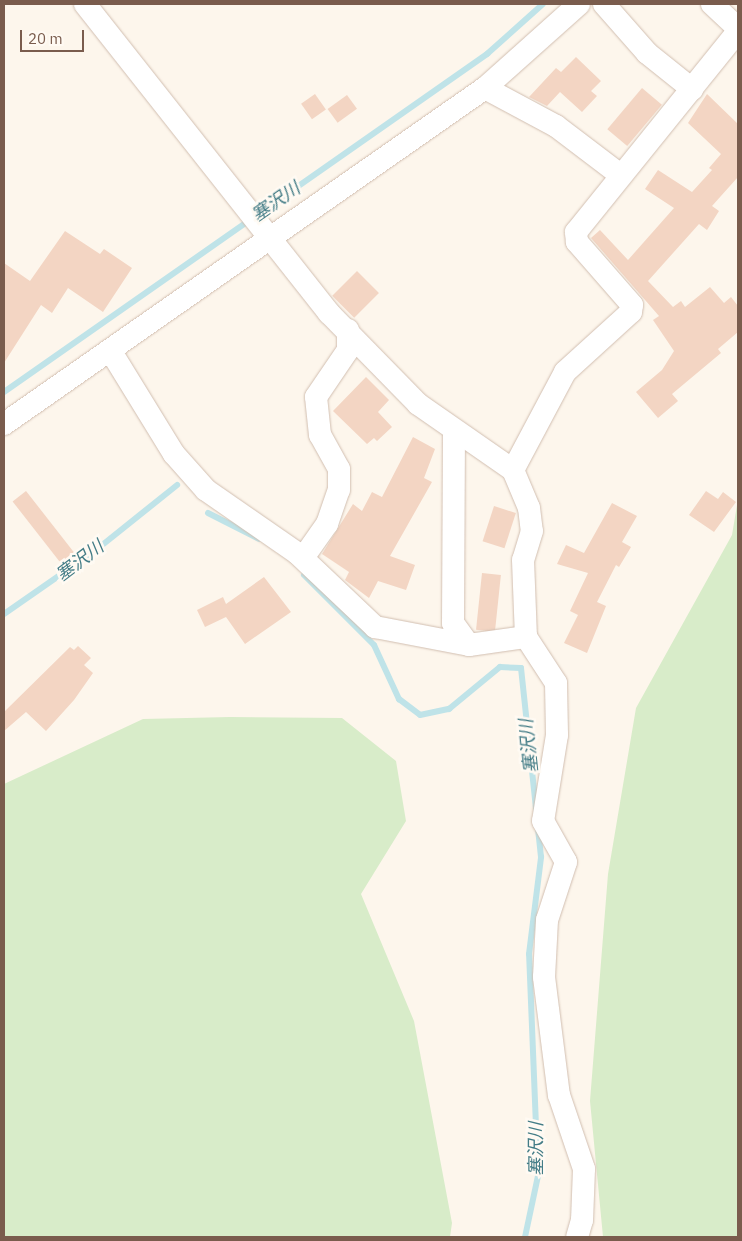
<!DOCTYPE html>
<html>
<head>
<meta charset="utf-8">
<style>
	body { margin:0 }
	#map { position:relative; width:742px; height:1241px; overflow:hidden; background:#fdf6ec; font-family:"IBM Plex Sans","Noto Sans JP",sans-serif }
	div>[style] { position:absolute }
	.green>* { inset:0; background:#d8ecc9 }
	.stream>* { height:6px; margin:-3px; padding:0 3px; transform-origin:3px; border-radius:3px; background:#bfe3e8 }
	.building>* { inset:0; background:#f3d5c3; transform-origin:0 0 }
	.roads { filter:drop-shadow(0 0 1px #d1beb0) drop-shadow(0 0 1px #d1beb0) }
	.street>* { height:22px; margin:-11px; padding:0 11px; transform-origin:11px; border-radius:11px; background:#fff }
	span { translate:-50% -50%; white-space:nowrap; text-align:center; line-height:1.15; -webkit-text-stroke:5px #fffaf3; paint-order:stroke }
	.water-label { font-size:18px; color:#437c86; font-style:italic }
	.frame { position:absolute; inset:0; border:5px solid #7a5c4d; pointer-events:none }
	.scale { position:absolute; left:20px; top:30px; width:64px; height:22px; box-sizing:border-box; border:2px solid #7a5c4d; border-top:0; padding-left:6px; font-size:15px; line-height:18px; white-space:nowrap; color:#7a5c4d; -webkit-text-stroke:4px #fffaf3; paint-order:stroke }
</style>
</head>
<body>
<div id="map">
	<div class="green">
		<div style="clip-path:polygon(738px 499px,738px 1237px,603px 1237px,590px 1101px,608px 874px,636px 708px,732px 535px)"></div>
		<div style="clip-path:polygon(230px 717px,342px 718px,396px 761px,406px 821px,361px 894px,414px 1021px,452px 1223px,450px 1237px,4px 1237px,4px 784px,143px 719px)"></div>
	</div>
	<div class="stream">
		<div style="left:4px;top:392px;width:590px;rotate:-34.98deg"></div>
		<div style="left:487px;top:54px;width:75px;rotate:-41.8deg"></div>
		<div style="left:208px;top:513px;width:57px;rotate:27deg"></div>
		<div style="left:304px;top:575px;width:99px;rotate:45deg"></div>
		<div style="left:374px;top:645px;width:60px;rotate:65.2deg"></div>
		<div style="left:399px;top:699px;width:26px;rotate:37deg"></div>
		<div style="left:420px;top:715px;width:30px;rotate:-12deg"></div>
		<div style="left:449px;top:709px;width:66px;rotate:-39.5deg"></div>
		<div style="left:500px;top:667px;width:21px;rotate:3deg"></div>
		<div style="left:521px;top:668px;width:142px;rotate:83.9deg"></div>
		<div style="left:4px;top:614px;width:112px;rotate:-34.8deg"></div>
		<div style="left:96px;top:550px;width:104px;rotate:-38.7deg"></div>
		<div style="left:525px;top:1237px;width:62px;rotate:-78deg"></div>
		<div style="left:538px;top:1176px;width:222px;rotate:-92.3deg"></div>
		<div style="left:529px;top:954px;width:98px;rotate:-82.9deg"></div>
		<div style="left:541px;top:857px;width:28px;rotate:-96deg"></div>
	</div>
	<div class="building">
		<div style="clip-path:polygon(576px 57px,601px 81px,591px 91px,597px 96px,582px 112px,560px 92px,547px 106px,529px 97px,556px 68px,561px 72px)"></div>
		<div style="left:642px;top:88px;width:26px;height:54px;rotate:40deg"></div>
		<div style="left:315px;top:94px;width:19px;height:17px;rotate:55deg"></div>
		<div style="clip-path:polygon(707px 94px,738px 124px,738px 177px,712px 206px,719px 211px,707px 230px,699px 224px,648px 281px,673px 307px,681px 301px,685px 307px,710px 287px,724px 303px,731px 297px,738px 306px,738px 332px,718px 349px,721px 353px,672px 394px,678px 401px,658px 418px,636px 392px,662px 370px,674px 351px,653px 320px,659px 316px,591px 238px,600px 230px,628px 260px,674px 208px,645px 189px,658px 170px,692px 192px,712px 170px,709px 168px,721px 154px,688px 123px)"></div>
		<div style="left:347px;top:95px;width:17px;height:24px;rotate:54deg"></div>
		<div style="clip-path:polygon(65px 231px,100px 254px,104px 249px,132px 268px,103px 312px,68px 288px,52px 313px,41px 305px,4px 363px,4px 263px,30px 281px)"></div>
		<div style="left:357px;top:271px;width:31px;height:35px;rotate:45deg"></div>
		<div style="clip-path:polygon(366px 377px,389px 400px,378px 412px,392px 427px,377px 441px,374px 438px,367px 444px,333px 411px)"></div>
		<div style="clip-path:polygon(413px 437px,435px 449px,424px 478px,432px 482px,390px 556px,415px 565px,406px 590px,378px 581px,369px 598px,345px 580px,349px 572px,322px 554px,353px 504px,362px 511px,372px 492px,382px 497px)"></div>
		<div style="left:26px;top:491px;width:80px;height:17px;rotate:52deg"></div>
		<div style="clip-path:polygon(706px 491px,718px 499px,723px 492px,736px 502px,714px 532px,689px 515px)"></div>
		<div style="clip-path:polygon(612px 503px,637px 516px,622px 542px,631px 547px,619px 567px,616px 565px,597px 602px,606px 606px,587px 653px,564px 643px,578px 615px,570px 611px,588px 573px,557px 564px,566px 545px,584px 553px)"></div>
		<div style="left:494px;top:506px;width:23px;height:37px;rotate:18deg"></div>
		<div style="left:482px;top:573px;width:19px;height:57px;rotate:6deg"></div>
		<div style="clip-path:polygon(264px 577px,291px 612px,245px 644px,226px 617px,205px 627px,197px 610px,223px 597px,226px 604px)"></div>
		<div style="clip-path:polygon(78px 646px,91px 658px,84px 665px,93px 673px,74px 700px,46px 731px,26px 712px,4px 731px,4px 712px,70px 647px,74px 650px)"></div>
	</div>
	<div class="roads">
		<div class="street">
			<div style="left:85px;top:4px;width:394px;rotate:51.7deg"></div>
			<div style="left:329px;top:313px;width:127px;rotate:45.6deg"></div>
			<div style="left:418px;top:404px;width:116px;rotate:34.8deg"></div>
			<div style="left:513px;top:470px;width:41px;rotate:67.2deg"></div>
			<div style="left:529px;top:508px;width:23px;rotate:83deg"></div>
			<div style="left:532px;top:531px;width:30px;rotate:107deg"></div>
			<div style="left:523px;top:560px;width:77px;rotate:87.8deg"></div>
			<div style="left:604px;top:4px;width:65px;rotate:48.7deg"></div>
			<div style="left:647px;top:53px;width:58px;rotate:38.7deg"></div>
			<div style="left:712px;top:4px;width:35px;rotate:43deg"></div>
			<div style="left:485px;top:88px;width:81px;rotate:28.2deg"></div>
			<div style="left:556px;top:126px;width:79px;rotate:37.3deg"></div>
			<div style="left:110px;top:350px;width:122px;rotate:58.4deg"></div>
			<div style="left:174px;top:454px;width:48px;rotate:48.4deg"></div>
			<div style="left:206px;top:490px;width:111px;rotate:34.7deg"></div>
			<div style="left:297px;top:553px;width:108px;rotate:43.5deg"></div>
			<div style="left:375px;top:627px;width:96px;rotate:10.8deg"></div>
			<div style="left:469px;top:645px;width:58px;rotate:-8deg"></div>
			<div style="left:526px;top:637px;width:55px;rotate:56.9deg"></div>
			<div style="left:556px;top:683px;width:52px;rotate:88.9deg"></div>
			<div style="left:557px;top:735px;width:87px;rotate:99.2deg"></div>
			<div style="left:543px;top:821px;width:47px;rotate:60.7deg"></div>
			<div style="left:566px;top:862px;width:61px;rotate:108.1deg"></div>
			<div style="left:547px;top:920px;width:57px;rotate:93deg"></div>
			<div style="left:544px;top:977px;width:119px;rotate:82.8deg"></div>
			<div style="left:559px;top:1095px;width:78px;rotate:71.3deg"></div>
			<div style="left:584px;top:1169px;width:51px;rotate:92.2deg"></div>
			<div style="left:582px;top:1220px;width:18px;rotate:106deg"></div>
			<div style="left:4px;top:424px;width:587px;rotate:-34.94deg"></div>
			<div style="left:485px;top:88px;width:126px;rotate:-41.8deg"></div>
			<div style="left:454px;top:432px;width:191px;rotate:90.3deg"></div>
			<div style="left:453px;top:623px;width:27px;rotate:54deg"></div>
			<div style="left:513px;top:470px;width:111px;rotate:-62deg"></div>
			<div style="left:565px;top:372px;width:89px;rotate:-42.3deg"></div>
			<div style="left:631px;top:312px;width:7px;rotate:-82deg"></div>
			<div style="left:632px;top:305px;width:84px;rotate:-131.1deg"></div>
			<div style="left:577px;top:242px;width:10px;rotate:-96deg"></div>
			<div style="left:576px;top:232px;width:258px;rotate:-51.1deg"></div>
			<div style="left:303px;top:558px;width:42px;rotate:-54.8deg"></div>
			<div style="left:327px;top:524px;width:36px;rotate:-71deg"></div>
			<div style="left:339px;top:490px;width:21px;rotate:-90deg"></div>
			<div style="left:339px;top:469px;width:39px;rotate:-119deg"></div>
			<div style="left:320px;top:435px;width:38px;rotate:-96deg"></div>
			<div style="left:316px;top:397px;width:57px;rotate:-55.8deg"></div>
			<div style="left:348px;top:350px;width:20px;rotate:-90deg"></div>
		</div>
	</div>
	<div class="water-label">
		<span style="left:276px;top:202px;rotate:-35deg">塞沢川</span>
		<span style="left:80px;top:561px;rotate:-37deg">塞沢川</span>
		<span style="left:529px;top:746px;rotate:-96deg">塞沢川</span>
		<span style="left:536px;top:1149px;rotate:-90deg">塞沢川</span>
	</div>
	<div class="frame"></div>
	<div class="scale">20 m</div>
</div>
</body>
</html>
